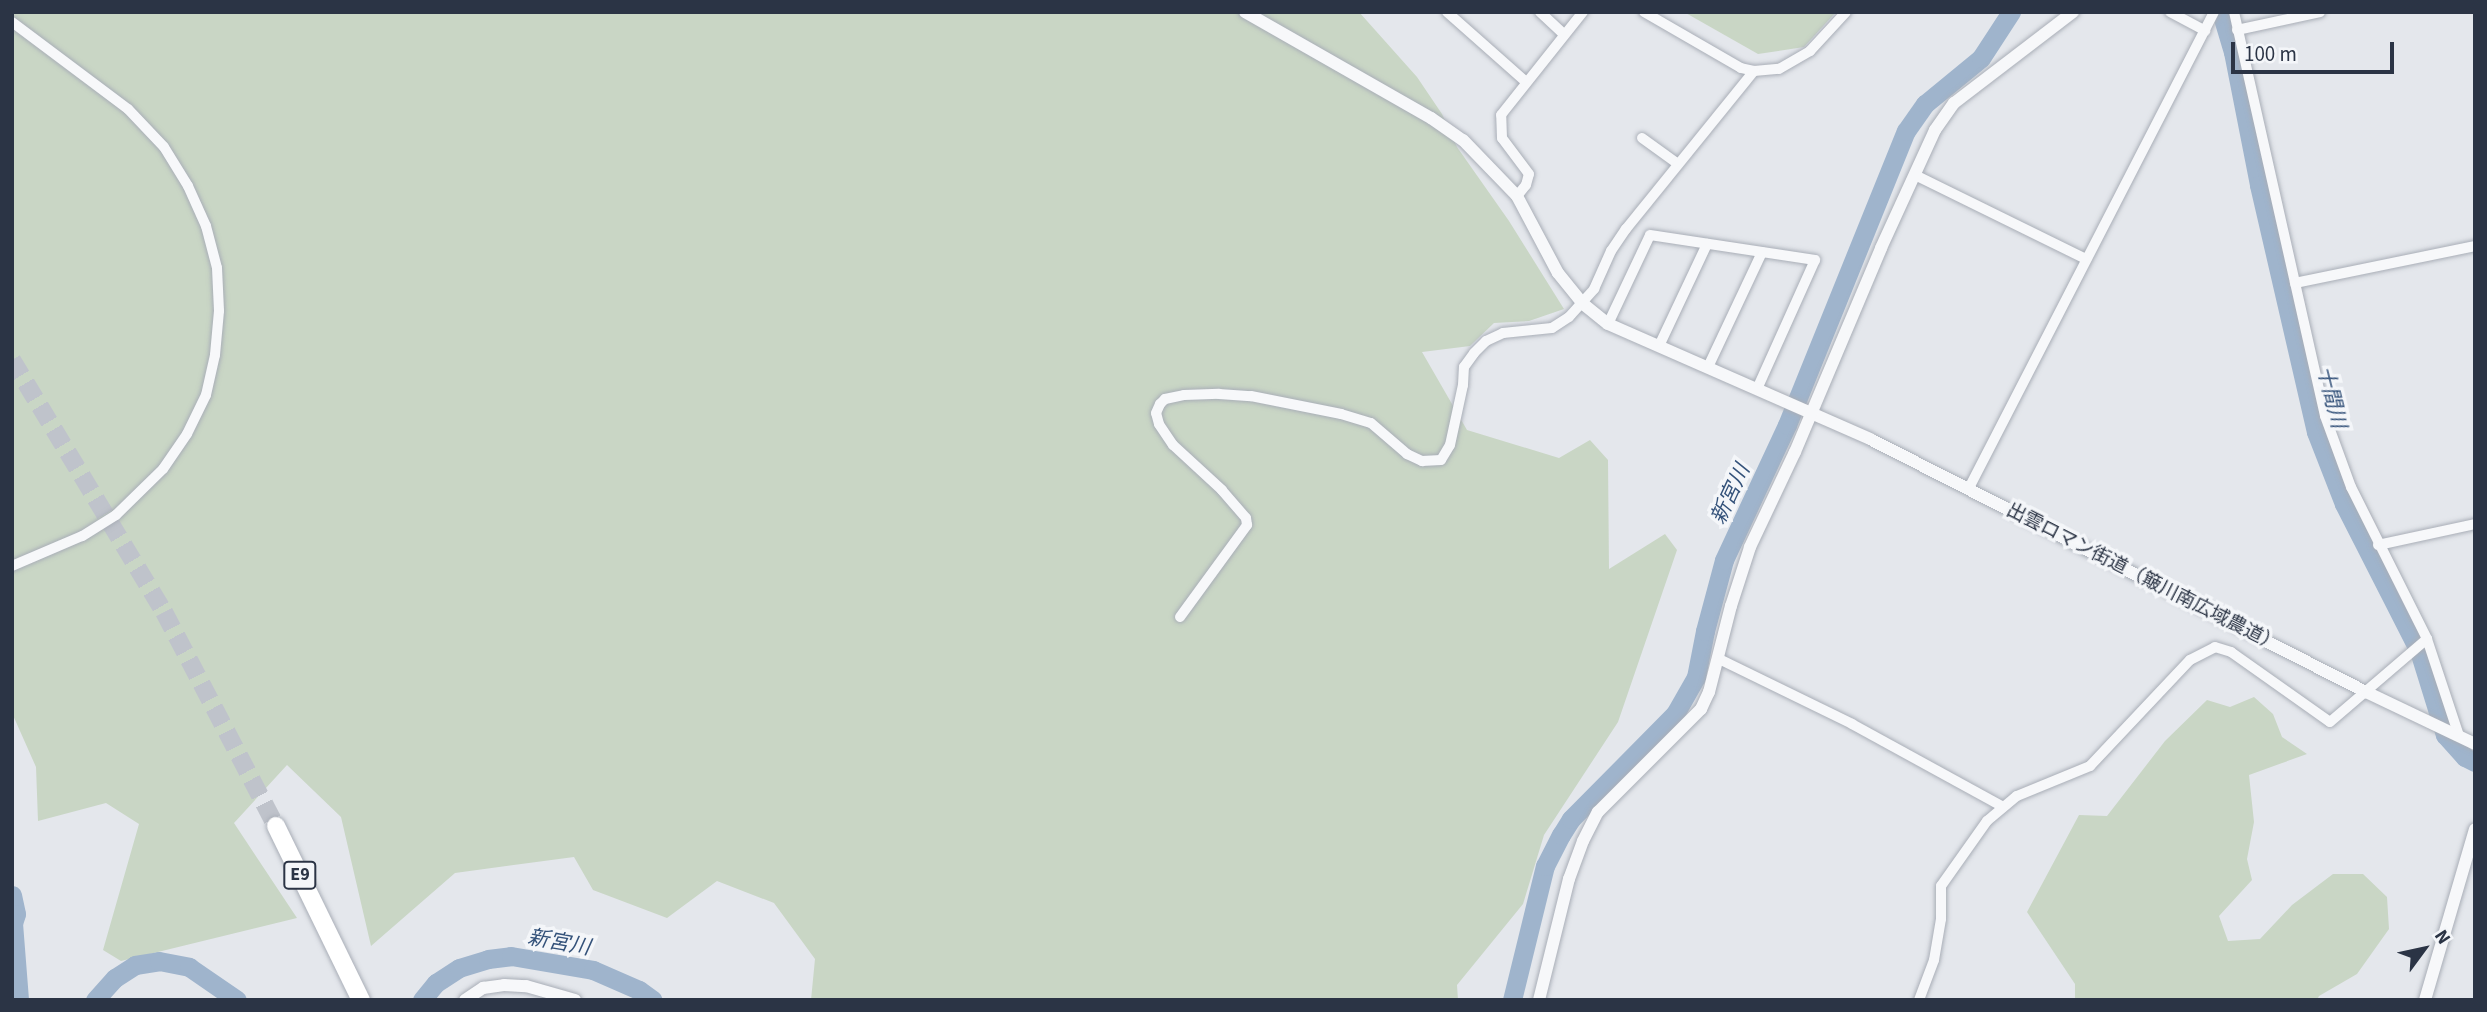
<!DOCTYPE html>
<html>
<head>
<meta charset="utf-8">
<style>
	body { margin:0 }
	#map { position:relative; width:2487px; height:1012px; overflow:hidden; background:#e4e7ec; font-family:"Source Sans 3","Noto Sans JP",sans-serif }
	div>[style] { position:absolute }
	.green>* { inset:0; background:#c9d6c5 }
	.river>* { height:19px; margin:-9.5px; padding:0 9.5px; transform-origin:9.5px; border-radius:9.5px; background:#9fb4cc }
	.motorway-tunnel>* { height:18px; margin-top:-9px; transform-origin:0; background:repeating-linear-gradient(90deg,#bfc3cb 0 18px,transparent 0 27px) }
	.roads { filter:drop-shadow(0 0 2px #a9aeb7) drop-shadow(0 0 2px #a9aeb7) }
	.minor>* { height:10px; margin:-5px; padding:0 5px; transform-origin:5px; border-radius:5px; background:#f7f8fa }
	.tertiary>* { height:12px; margin:-6px; padding:0 6px; transform-origin:6px; border-radius:6px; background:#f7f8fa }
	.motorway>* { height:18px; margin:-9px; padding:0 9px; transform-origin:9px; border-radius:9px; background:#fff }
	span { translate:-50% -50%; white-space:nowrap; text-align:center; line-height:1.15; -webkit-text-stroke:7px #f4f6f9; paint-order:stroke }
	.shield-label span { padding:2px 5px; background:#f4f6f9; border:2px solid; border-radius:5px; -webkit-text-stroke-width:0 }
	.shield-label { font-size:18px; color:#2b3445; font-weight:700 }
	.street-label { font-size:19px; color:#2b3445 }
	.water-label { font-size:21px; color:#34527a; font-style:italic }
	.frame { position:absolute; inset:0; border:14px solid #2b3445; pointer-events:none }
	.north { position:absolute; left:2389px; top:914px; width:70px; height:70px; -webkit-text-stroke:5px #f4f6f9; paint-order:stroke; rotate:57deg; font-size:19px; font-weight:700; line-height:28px; text-align:center; color:#2b3445 }
	.north::after { content:''; display:block; margin:auto; width:24px; height:32px; background:#2b3445; clip-path:polygon(50% 0,100% 100%,50% 72%,0 100%) }
	.scale { position:absolute; left:2231px; top:42px; width:163px; height:32px; box-sizing:border-box; border:4px solid #2b3445; border-top:0; padding-left:9px; font-size:21px; line-height:24px; white-space:nowrap; color:#2b3445; -webkit-text-stroke:5px #f4f6f9; paint-order:stroke }
</style>
</head>
<body>
<div id="map">
	<div class="green">
		<div style="clip-path:polygon(12px 12px,1359px 12px,1417px 77px,1442px 114px,1457px 147px,1509px 221px,1564px 309px,1529px 321px,1494px 323px,1470px 346px,1422px 352px,1467px 430px,1559px 458px,1590px 440px,1608px 460px,1609px 569px,1665px 534px,1677px 550px,1618px 722px,1544px 835px,1523px 904px,1457px 985px,1458px 1000px,811px 1000px,815px 959px,774px 903px,717px 881px,667px 918px,593px 890px,574px 857px,455px 873px,371px 946px,341px 817px,287px 765px,234px 823px,297px 918px,121px 961px,103px 950px,139px 824px,106px 803px,38px 821px,36px 767px,12px 713px)"></div>
		<div style="clip-path:polygon(1684px 12px,1836px 12px,1804px 47px,1758px 54px)"></div>
		<div style="clip-path:polygon(2254px 697px,2273px 714px,2282px 737px,2307px 754px,2249px 775px,2254px 822px,2247px 859px,2252px 880px,2219px 916px,2228px 941px,2260px 939px,2292px 905px,2333px 874px,2363px 874px,2387px 897px,2389px 929px,2357px 974px,2319px 996px,2317px 1000px,2075px 1000px,2075px 984px,2027px 912px,2079px 815px,2107px 816px,2165px 741px,2207px 700px,2230px 707px)"></div>
	</div>
	<div class="river">
		<div style="left:2221px;top:12px;width:42px;rotate:73.3deg"></div>
		<div style="left:2233px;top:52px;width:136px;rotate:78.9deg"></div>
		<div style="left:2259px;top:185px;width:253px;rotate:77deg"></div>
		<div style="left:2316px;top:432px;width:77px;rotate:68.7deg"></div>
		<div style="left:2344px;top:504px;width:165px;rotate:63deg"></div>
		<div style="left:2419px;top:651px;width:88px;rotate:72.8deg"></div>
		<div style="left:2445px;top:735px;width:30px;rotate:48deg"></div>
		<div style="left:2465px;top:757px;width:11px;rotate:27deg"></div>
		<div style="left:12px;top:895px;width:19px;rotate:78deg"></div>
		<div style="left:16px;top:914px;width:9px;rotate:108deg"></div>
		<div style="left:13px;top:923px;width:77px;rotate:85.5deg"></div>
		<div style="left:95px;top:1000px;width:30px;rotate:-48deg"></div>
		<div style="left:115px;top:978px;width:24px;rotate:-33deg"></div>
		<div style="left:135px;top:965px;width:24px;rotate:-9deg"></div>
		<div style="left:159px;top:961px;width:31px;rotate:11deg"></div>
		<div style="left:189px;top:967px;width:58px;rotate:34.5deg"></div>
		<div style="left:422px;top:1000px;width:22px;rotate:-51deg"></div>
		<div style="left:436px;top:983px;width:27px;rotate:-33deg"></div>
		<div style="left:459px;top:968px;width:30px;rotate:-17deg"></div>
		<div style="left:488px;top:959px;width:23px;rotate:-7deg"></div>
		<div style="left:511px;top:956px;width:83px;rotate:9.7deg"></div>
		<div style="left:593px;top:970px;width:50px;rotate:23.5deg"></div>
		<div style="left:639px;top:990px;width:17px;rotate:36deg"></div>
		<div style="left:1512px;top:1000px;width:138px;rotate:-76.2deg"></div>
		<div style="left:1545px;top:866px;width:35px;rotate:-63deg"></div>
		<div style="left:1561px;top:835px;width:19px;rotate:-58deg"></div>
		<div style="left:1571px;top:819px;width:148px;rotate:-45.3deg"></div>
		<div style="left:1675px;top:714px;width:43px;rotate:-60.4deg"></div>
		<div style="left:1696px;top:677px;width:47px;rotate:-78.9deg"></div>
		<div style="left:1705px;top:631px;width:73px;rotate:-75deg"></div>
		<div style="left:1724px;top:560px;width:149px;rotate:-65deg"></div>
		<div style="left:1787px;top:425px;width:317px;rotate:-68deg"></div>
		<div style="left:1906px;top:131px;width:33px;rotate:-55deg"></div>
		<div style="left:1925px;top:104px;width:72px;rotate:-39.4deg"></div>
		<div style="left:1981px;top:58px;width:55px;rotate:-56.9deg"></div>
	</div>
	<div class="motorway-tunnel">
		<div style="left:12px;top:360px;width:294px;rotate:58.9deg"></div>
		<div style="left:164px;top:612px;width:242px;rotate:62.4deg"></div>
	</div>
	<div class="roads">
		<div class="minor">
			<div style="left:1447px;top:12px;width:106px;rotate:41.5deg"></div>
			<div style="left:1540px;top:12px;width:33px;rotate:43deg"></div>
			<div style="left:1644px;top:12px;width:112px;rotate:30deg"></div>
			<div style="left:1741px;top:68px;width:13px;rotate:13deg"></div>
			<div style="left:1754px;top:71px;width:25px;rotate:-5deg"></div>
			<div style="left:1779px;top:69px;width:36px;rotate:-30deg"></div>
			<div style="left:1810px;top:51px;width:53px;rotate:-47.3deg"></div>
			<div style="left:2170px;top:12px;width:40px;rotate:28deg"></div>
			<div style="left:2234px;top:12px;width:414px;rotate:77.3deg"></div>
			<div style="left:2325px;top:416px;width:76px;rotate:69.9deg"></div>
			<div style="left:2351px;top:487px;width:170px;rotate:63.4deg"></div>
			<div style="left:2427px;top:639px;width:102px;rotate:71.7deg"></div>
			<div style="left:12px;top:22px;width:145px;rotate:36.9deg"></div>
			<div style="left:128px;top:109px;width:52px;rotate:46.5deg"></div>
			<div style="left:164px;top:147px;width:46px;rotate:58.4deg"></div>
			<div style="left:188px;top:186px;width:44px;rotate:65.8deg"></div>
			<div style="left:206px;top:226px;width:43px;rotate:75.3deg"></div>
			<div style="left:217px;top:268px;width:43px;rotate:87.3deg"></div>
			<div style="left:219px;top:311px;width:44px;rotate:95.2deg"></div>
			<div style="left:215px;top:355px;width:41px;rotate:102.7deg"></div>
			<div style="left:206px;top:395px;width:43px;rotate:116deg"></div>
			<div style="left:187px;top:434px;width:42px;rotate:124.4deg"></div>
			<div style="left:163px;top:469px;width:66px;rotate:135.6deg"></div>
			<div style="left:116px;top:515px;width:40px;rotate:148deg"></div>
			<div style="left:82px;top:536px;width:76px;rotate:156.8deg"></div>
			<div style="left:2237px;top:30px;width:85px;rotate:-12.2deg"></div>
			<div style="left:1642px;top:138px;width:44px;rotate:35.8deg"></div>
			<div style="left:1915px;top:175px;width:191px;rotate:26.2deg"></div>
			<div style="left:1517px;top:196px;width:14px;rotate:-51deg"></div>
			<div style="left:1526px;top:185px;width:11px;rotate:-75deg"></div>
			<div style="left:1529px;top:174px;width:45px;rotate:-126.9deg"></div>
			<div style="left:1502px;top:138px;width:23px;rotate:-92deg"></div>
			<div style="left:1501px;top:115px;width:132px;rotate:-51.5deg"></div>
			<div style="left:2295px;top:283px;width:184px;rotate:-11.6deg"></div>
			<div style="left:1608px;top:324px;width:98px;rotate:-64.7deg"></div>
			<div style="left:1650px;top:235px;width:167px;rotate:8.6deg"></div>
			<div style="left:1815px;top:260px;width:141px;rotate:114.2deg"></div>
			<div style="left:1659px;top:346px;width:113px;rotate:-64.8deg"></div>
			<div style="left:1708px;top:367px;width:127px;rotate:-64.8deg"></div>
			<div style="left:1969px;top:488px;width:535px;rotate:-62.76deg"></div>
			<div style="left:2378px;top:545px;width:99px;rotate:-12.2deg"></div>
			<div style="left:1180px;top:617px;width:114px;rotate:-53.9deg"></div>
			<div style="left:1247px;top:525px;width:7px;rotate:-98deg"></div>
			<div style="left:1246px;top:518px;width:37px;rotate:-131deg"></div>
			<div style="left:1222px;top:490px;width:67px;rotate:-137.4deg"></div>
			<div style="left:1173px;top:445px;width:25px;rotate:-124deg"></div>
			<div style="left:1159px;top:424px;width:11px;rotate:-105deg"></div>
			<div style="left:1156px;top:413px;width:10px;rotate:-66deg"></div>
			<div style="left:1160px;top:404px;width:7px;rotate:-45deg"></div>
			<div style="left:1165px;top:399px;width:19px;rotate:-12deg"></div>
			<div style="left:1184px;top:395px;width:35px;rotate:-2deg"></div>
			<div style="left:1219px;top:394px;width:32px;rotate:4deg"></div>
			<div style="left:1251px;top:396px;width:92px;rotate:11.3deg"></div>
			<div style="left:1341px;top:414px;width:31px;rotate:17deg"></div>
			<div style="left:1371px;top:423px;width:48px;rotate:40.7deg"></div>
			<div style="left:1407px;top:454px;width:17px;rotate:25deg"></div>
			<div style="left:1422px;top:461px;width:19px;rotate:-3deg"></div>
			<div style="left:1441px;top:460px;width:17px;rotate:-59deg"></div>
			<div style="left:1450px;top:445px;width:61px;rotate:-77.8deg"></div>
			<div style="left:1463px;top:385px;width:18px;rotate:-87deg"></div>
			<div style="left:1464px;top:367px;width:17px;rotate:-54deg"></div>
			<div style="left:1474px;top:353px;width:17px;rotate:-45deg"></div>
			<div style="left:1486px;top:341px;width:19px;rotate:-25deg"></div>
			<div style="left:1503px;top:333px;width:49px;rotate:-5.8deg"></div>
			<div style="left:1552px;top:328px;width:20px;rotate:-33deg"></div>
			<div style="left:1569px;top:317px;width:38px;rotate:-48deg"></div>
			<div style="left:1594px;top:289px;width:42px;rotate:-65.9deg"></div>
			<div style="left:1611px;top:251px;width:27px;rotate:-56deg"></div>
			<div style="left:1626px;top:229px;width:203px;rotate:-51deg"></div>
			<div style="left:1719px;top:659px;width:148px;rotate:26deg"></div>
			<div style="left:1852px;top:724px;width:171px;rotate:28.7deg"></div>
			<div style="left:1919px;top:1000px;width:43px;rotate:-69.4deg"></div>
			<div style="left:1934px;top:960px;width:42px;rotate:-80.3deg"></div>
			<div style="left:1941px;top:919px;width:33px;rotate:-90deg"></div>
			<div style="left:1941px;top:886px;width:80px;rotate:-54.7deg"></div>
			<div style="left:1987px;top:821px;width:39px;rotate:-40deg"></div>
			<div style="left:2017px;top:796px;width:79px;rotate:-22.3deg"></div>
			<div style="left:2090px;top:766px;width:146px;rotate:-46.7deg"></div>
			<div style="left:2190px;top:660px;width:28px;rotate:-27deg"></div>
			<div style="left:2215px;top:647px;width:17px;rotate:17deg"></div>
			<div style="left:2231px;top:652px;width:121px;rotate:35.3deg"></div>
			<div style="left:2330px;top:722px;width:128px;rotate:-40.6deg"></div>
		</div>
		<div class="tertiary">
			<div style="left:1245px;top:12px;width:214px;rotate:29.7deg"></div>
			<div style="left:1431px;top:118px;width:39px;rotate:35deg"></div>
			<div style="left:1463px;top:140px;width:78px;rotate:46deg"></div>
			<div style="left:1517px;top:196px;width:87px;rotate:62deg"></div>
			<div style="left:1558px;top:273px;width:38px;rotate:51deg"></div>
			<div style="left:1582px;top:303px;width:33px;rotate:39deg"></div>
			<div style="left:1608px;top:324px;width:286px;rotate:23.7deg"></div>
			<div style="left:1870px;top:439px;width:557px;rotate:27.03deg"></div>
			<div style="left:2366px;top:692px;width:121px;rotate:25.5deg"></div>
			<div style="left:465px;top:1000px;width:22px;rotate:-34deg"></div>
			<div style="left:483px;top:988px;width:21px;rotate:-8deg"></div>
			<div style="left:504px;top:985px;width:22px;rotate:3deg"></div>
			<div style="left:526px;top:986px;width:51px;rotate:15.9deg"></div>
			<div style="left:1539px;top:1000px;width:125px;rotate:-76.1deg"></div>
			<div style="left:1569px;top:879px;width:40px;rotate:-69.8deg"></div>
			<div style="left:1583px;top:841px;width:33px;rotate:-63deg"></div>
			<div style="left:1598px;top:812px;width:146px;rotate:-45deg"></div>
			<div style="left:1701px;top:709px;width:19px;rotate:-65deg"></div>
			<div style="left:1709px;top:692px;width:89px;rotate:-75.7deg"></div>
			<div style="left:1731px;top:606px;width:62px;rotate:-72.1deg"></div>
			<div style="left:1750px;top:547px;width:105px;rotate:-64.7deg"></div>
			<div style="left:1795px;top:452px;width:221px;rotate:-67.1deg"></div>
			<div style="left:1881px;top:248px;width:130px;rotate:-65.4deg"></div>
			<div style="left:1935px;top:130px;width:33px;rotate:-55deg"></div>
			<div style="left:1954px;top:103px;width:150px;rotate:-37.4deg"></div>
			<div style="left:2425px;top:1000px;width:178px;rotate:-73.7deg"></div>
		</div>
		<div class="motorway">
			<div style="left:276px;top:826px;width:194px;rotate:64deg"></div>
		</div>
	</div>
	<div class="shield-label">
		<span style="left:300px;top:875px">E9</span>
	</div>
	<div class="street-label">
		<span style="left:2143px;top:578px;rotate:27deg">出雲ロマン街道（簸川南広域農道）</span>
	</div>
	<div class="water-label">
		<span style="left:2332px;top:397px;rotate:76deg">十間川</span>
		<span style="left:1730px;top:494px;rotate:-65deg">新宮川</span>
		<span style="left:559px;top:942px;rotate:10deg">新宮川</span>
	</div>
	<div class="frame"></div>
	<div class="north">N</div>
	<div class="scale">100 m</div>
</div>
</body>
</html>
